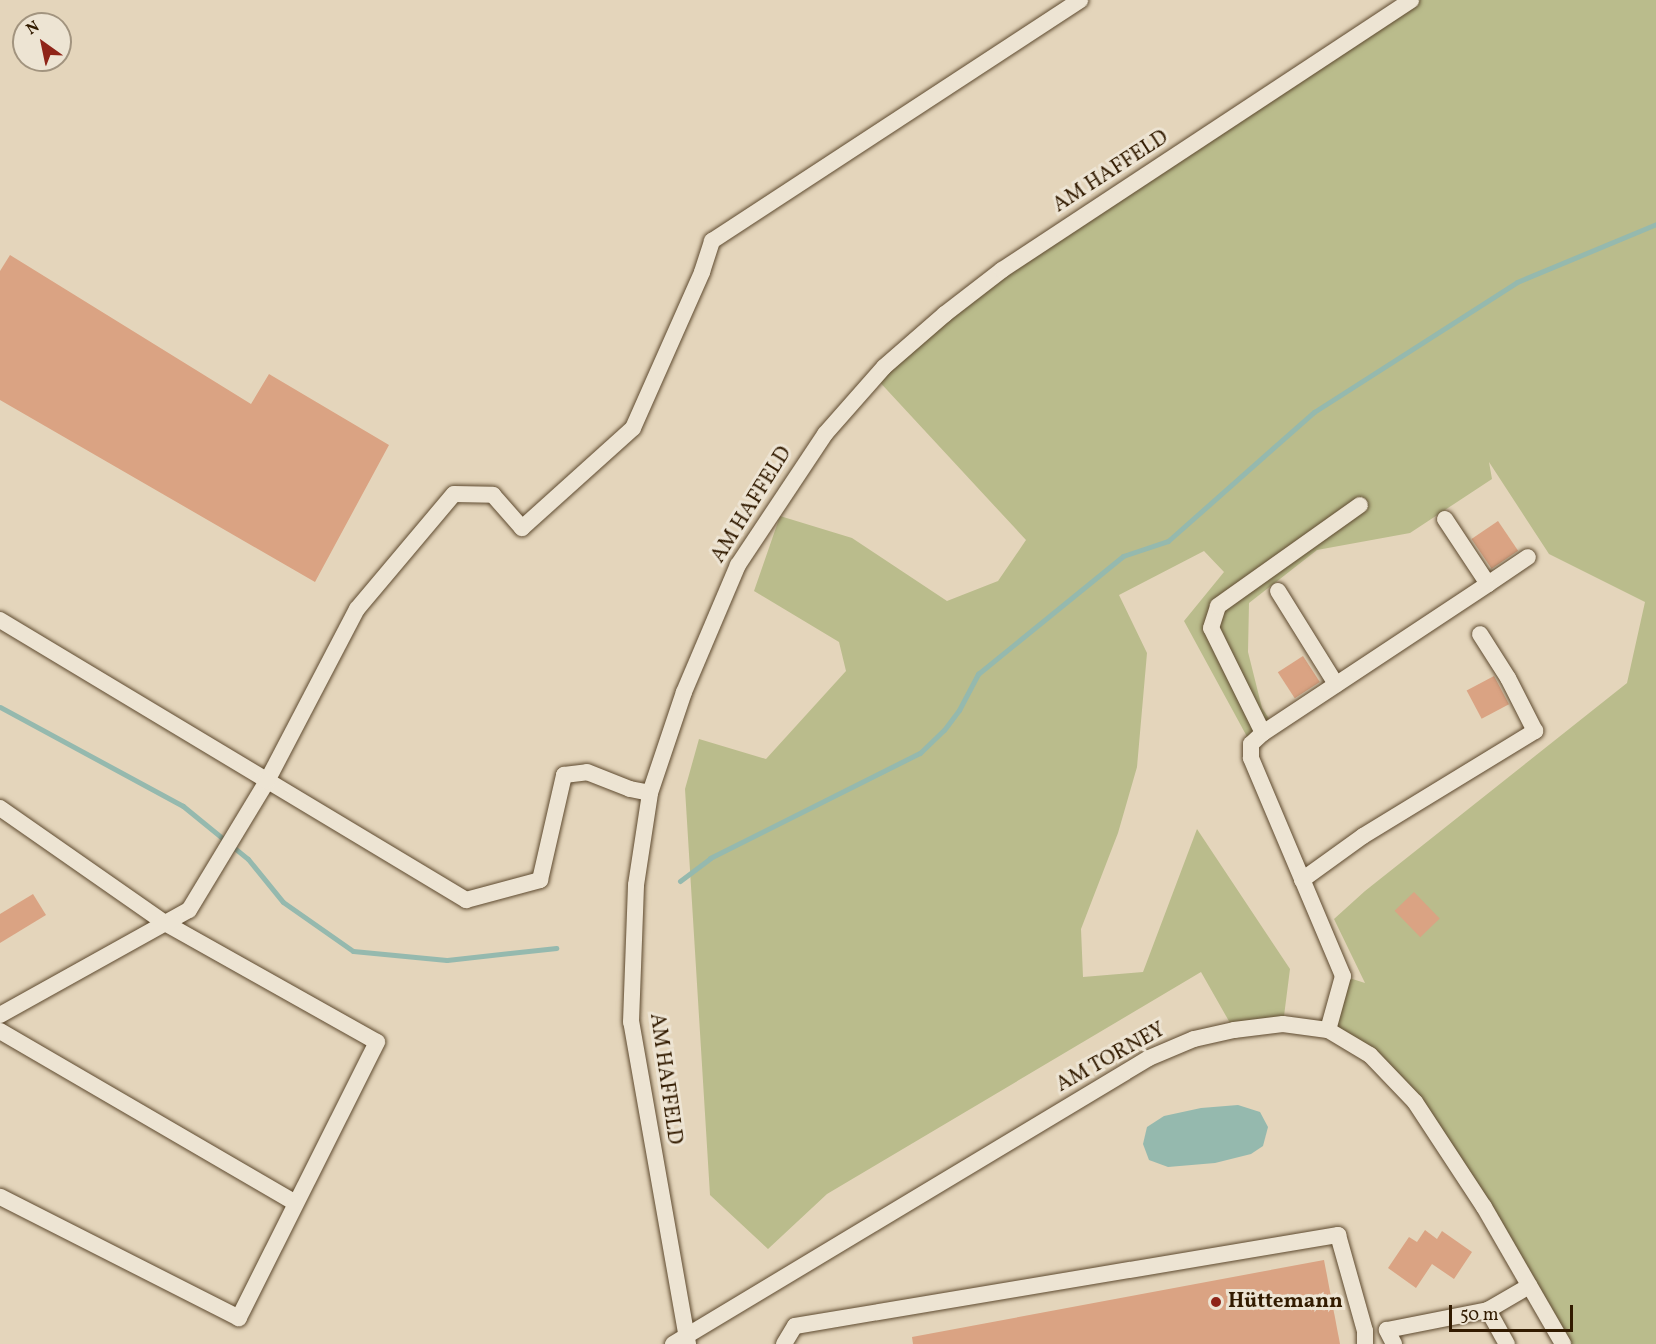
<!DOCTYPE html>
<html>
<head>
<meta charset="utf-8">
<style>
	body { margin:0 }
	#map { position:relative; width:1656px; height:1344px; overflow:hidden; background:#e4d5bb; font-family:Vollkorn,serif }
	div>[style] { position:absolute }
	.green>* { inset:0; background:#babc8c }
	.water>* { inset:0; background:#95b9ae }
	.stream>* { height:5px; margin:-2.5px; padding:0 2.5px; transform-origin:2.5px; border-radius:2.5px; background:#95b9ae }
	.building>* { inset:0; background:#daa383; transform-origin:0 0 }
	.roads { filter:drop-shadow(0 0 2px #5e4a2f) drop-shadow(0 0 2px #5e4a2f) }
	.minor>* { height:16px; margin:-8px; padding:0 8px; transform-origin:8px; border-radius:8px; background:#ede4d3 }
	.dots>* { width:16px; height:16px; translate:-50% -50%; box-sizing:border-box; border:3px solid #ede4d3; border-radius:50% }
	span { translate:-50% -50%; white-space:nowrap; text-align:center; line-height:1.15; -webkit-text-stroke:6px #ede4d3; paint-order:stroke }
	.street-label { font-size:21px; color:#321b00 }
	.poi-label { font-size:21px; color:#321b00; font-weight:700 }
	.left { translate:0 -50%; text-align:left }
	.north { position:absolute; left:12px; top:12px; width:60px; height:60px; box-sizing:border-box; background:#ede4d3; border:2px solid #a2947f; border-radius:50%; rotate:327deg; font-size:16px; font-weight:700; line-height:24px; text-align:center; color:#321b00 }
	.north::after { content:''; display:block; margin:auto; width:21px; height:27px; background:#8f2418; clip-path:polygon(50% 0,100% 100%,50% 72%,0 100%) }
	.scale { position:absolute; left:1449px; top:1305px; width:124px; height:27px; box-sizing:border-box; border:3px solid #321b00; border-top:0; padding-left:8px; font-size:18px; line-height:21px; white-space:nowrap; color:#321b00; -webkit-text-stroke:4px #ede4d3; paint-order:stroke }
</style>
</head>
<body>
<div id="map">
	<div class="green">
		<div style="clip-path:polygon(1411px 0,1656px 0,1656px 1344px,1568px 1344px,1415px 1102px,1328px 1030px,1343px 976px,1365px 983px,1334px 919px,1365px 891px,1627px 683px,1645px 602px,1549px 554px,1489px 462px,1492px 479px,1410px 533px,1317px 550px,1249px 603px,1248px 652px,1262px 708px,1274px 726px,1251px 744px,1184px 621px,1224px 572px,1204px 551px,1119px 595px,1147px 653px,1137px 767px,1118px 833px,1081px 929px,1083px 977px,1143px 972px,1197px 829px,1290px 969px,1283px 1024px,1234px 1030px,1201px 972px,827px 1194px,768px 1249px,710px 1195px,685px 789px,699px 739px,766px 759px,846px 671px,839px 642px,754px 591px,780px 516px,852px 538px,947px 601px,998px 581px,1026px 540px,875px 377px,945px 314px)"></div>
	</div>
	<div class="water">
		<div style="clip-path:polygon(1238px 1105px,1260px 1112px,1268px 1127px,1263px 1146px,1251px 1154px,1215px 1163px,1168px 1167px,1149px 1160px,1143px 1144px,1147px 1127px,1164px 1116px,1201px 1108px)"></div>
	</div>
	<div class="stream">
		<div style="left:0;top:707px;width:208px;rotate:28.4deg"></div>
		<div style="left:183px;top:806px;width:84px;rotate:39.2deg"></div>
		<div style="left:248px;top:859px;width:55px;rotate:50.9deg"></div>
		<div style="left:283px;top:902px;width:85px;rotate:35deg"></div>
		<div style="left:353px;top:951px;width:94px;rotate:5.5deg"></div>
		<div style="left:447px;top:960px;width:110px;rotate:-6.3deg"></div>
		<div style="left:680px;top:881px;width:38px;rotate:-37deg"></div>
		<div style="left:710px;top:858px;width:235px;rotate:-26.6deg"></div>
		<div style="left:920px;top:753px;width:33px;rotate:-44deg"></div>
		<div style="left:944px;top:730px;width:25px;rotate:-53deg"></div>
		<div style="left:959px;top:710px;width:41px;rotate:-62.2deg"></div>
		<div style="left:978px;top:674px;width:187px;rotate:-39.1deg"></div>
		<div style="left:1123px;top:556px;width:47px;rotate:-18.4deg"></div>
		<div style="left:1168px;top:541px;width:195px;rotate:-41.5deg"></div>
		<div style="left:1314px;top:412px;width:241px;rotate:-32.6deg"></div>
		<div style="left:1517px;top:282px;width:151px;rotate:-22.6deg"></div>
	</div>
	<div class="building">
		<div style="clip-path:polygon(10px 255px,251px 404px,269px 374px,389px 445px,315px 582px,0 400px,0 271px)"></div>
		<div style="left:1498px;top:521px;width:36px;height:32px;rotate:56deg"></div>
		<div style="left:1303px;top:656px;width:31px;height:30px;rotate:57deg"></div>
		<div style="left:1494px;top:676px;width:32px;height:31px;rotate:62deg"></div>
		<div style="left:1414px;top:892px;width:37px;height:27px;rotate:46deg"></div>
		<div style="clip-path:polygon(33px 894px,46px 915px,0 943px,0 914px)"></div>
		<div style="clip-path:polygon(1425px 1230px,1437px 1239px,1442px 1231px,1472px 1252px,1454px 1279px,1432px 1264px,1416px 1288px,1388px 1268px,1409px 1237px,1417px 1242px)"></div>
		<div style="clip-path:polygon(1324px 1260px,1340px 1344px,913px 1344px,912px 1337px)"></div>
	</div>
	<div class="roads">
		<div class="minor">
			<div style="left:1445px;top:519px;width:78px;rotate:56.5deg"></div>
			<div style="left:1488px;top:584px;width:48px;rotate:-34deg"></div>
			<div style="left:1278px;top:591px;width:110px;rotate:58.1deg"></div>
			<div style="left:0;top:620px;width:544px;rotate:31deg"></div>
			<div style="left:466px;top:900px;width:77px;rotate:-15.1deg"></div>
			<div style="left:540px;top:880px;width:108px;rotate:-77.1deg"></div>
			<div style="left:564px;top:775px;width:23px;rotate:-7deg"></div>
			<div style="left:587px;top:772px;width:46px;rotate:21.6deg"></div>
			<div style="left:630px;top:789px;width:20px;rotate:11deg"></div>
			<div style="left:1263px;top:733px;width:270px;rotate:-33.5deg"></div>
			<div style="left:0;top:808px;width:201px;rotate:34.9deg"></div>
			<div style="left:165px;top:923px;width:243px;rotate:29.3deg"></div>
			<div style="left:377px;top:1042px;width:309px;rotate:116.6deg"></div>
			<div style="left:239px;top:1318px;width:268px;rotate:-153.1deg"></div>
			<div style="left:1302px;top:880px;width:75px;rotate:-35.8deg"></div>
			<div style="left:1363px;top:836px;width:202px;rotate:-31.4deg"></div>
			<div style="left:1535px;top:731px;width:59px;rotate:-117deg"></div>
			<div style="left:1508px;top:678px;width:52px;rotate:-122.5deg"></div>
			<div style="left:0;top:1015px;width:216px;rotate:-29.1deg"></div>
			<div style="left:189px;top:910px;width:151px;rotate:-58.8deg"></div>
			<div style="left:267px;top:781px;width:194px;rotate:-62.4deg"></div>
			<div style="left:357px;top:609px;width:150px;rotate:-49.9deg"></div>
			<div style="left:454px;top:494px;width:39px;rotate:1deg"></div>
			<div style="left:493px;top:495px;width:44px;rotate:48.7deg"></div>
			<div style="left:522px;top:528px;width:149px;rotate:-42deg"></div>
			<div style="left:633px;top:428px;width:171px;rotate:-66.1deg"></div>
			<div style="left:702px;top:272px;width:33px;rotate:-72deg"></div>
			<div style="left:712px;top:241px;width:440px;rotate:-33.2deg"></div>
			<div style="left:1328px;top:1030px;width:56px;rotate:-74.5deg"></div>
			<div style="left:1343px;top:976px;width:237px;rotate:-112.9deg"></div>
			<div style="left:1251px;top:758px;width:14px;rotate:-90deg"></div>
			<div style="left:1251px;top:744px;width:16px;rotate:-43deg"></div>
			<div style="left:1263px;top:733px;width:117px;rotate:-116.3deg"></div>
			<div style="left:1211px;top:628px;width:23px;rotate:-72deg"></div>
			<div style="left:1218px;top:606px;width:174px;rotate:-35.4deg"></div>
			<div style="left:0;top:1031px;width:342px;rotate:30.2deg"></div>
			<div style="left:1488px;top:1310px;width:39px;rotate:61deg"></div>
			<div style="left:673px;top:1344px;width:555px;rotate:-31deg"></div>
			<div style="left:1149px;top:1058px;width:49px;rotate:-22.9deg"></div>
			<div style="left:1194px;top:1039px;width:41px;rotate:-12.7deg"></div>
			<div style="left:1234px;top:1030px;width:49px;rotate:-7deg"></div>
			<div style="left:1283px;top:1024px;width:45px;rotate:7.6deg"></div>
			<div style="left:1328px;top:1030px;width:49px;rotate:30.8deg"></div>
			<div style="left:1370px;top:1055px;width:65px;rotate:46.2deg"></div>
			<div style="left:1415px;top:1102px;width:126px;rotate:56.7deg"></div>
			<div style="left:1484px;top:1207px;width:158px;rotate:60deg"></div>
			<div style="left:688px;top:1344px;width:327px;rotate:-100deg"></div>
			<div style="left:631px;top:1022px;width:137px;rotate:-87.9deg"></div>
			<div style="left:636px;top:885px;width:93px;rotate:-81.3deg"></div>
			<div style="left:650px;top:793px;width:107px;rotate:-71.4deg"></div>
			<div style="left:684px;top:692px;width:138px;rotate:-67deg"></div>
			<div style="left:738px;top:565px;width:157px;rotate:-56.4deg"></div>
			<div style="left:825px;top:434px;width:89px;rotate:-48.6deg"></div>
			<div style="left:884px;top:367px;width:81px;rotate:-41deg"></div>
			<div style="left:945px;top:314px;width:72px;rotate:-37.7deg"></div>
			<div style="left:1002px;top:270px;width:490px;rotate:-33.4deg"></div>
			<div style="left:784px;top:1344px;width:21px;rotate:-59deg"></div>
			<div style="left:795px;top:1326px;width:551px;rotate:-9.51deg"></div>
			<div style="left:1338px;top:1235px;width:100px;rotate:74.3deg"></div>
			<div style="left:1365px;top:1331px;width:13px;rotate:90deg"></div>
			<div style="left:1394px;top:1344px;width:16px;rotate:-117deg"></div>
			<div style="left:1387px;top:1330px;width:103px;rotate:-11.2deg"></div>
			<div style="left:1488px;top:1310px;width:48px;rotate:-30.3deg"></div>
		</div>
	</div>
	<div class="dots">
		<div style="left:1216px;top:1302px;background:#8f2418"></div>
	</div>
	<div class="street-label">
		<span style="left:1111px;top:172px;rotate:-33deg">AM HAFFELD</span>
		<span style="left:752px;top:505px;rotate:-58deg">AM HAFFELD</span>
		<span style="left:1111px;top:1058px;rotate:-29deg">AM TORNEY</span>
		<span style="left:665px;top:1079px;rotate:82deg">AM HAFFELD</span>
	</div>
	<div class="poi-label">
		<span class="left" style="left:1228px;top:1302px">Hüttemann</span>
	</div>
	<div class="north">N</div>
	<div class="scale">50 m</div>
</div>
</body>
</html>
